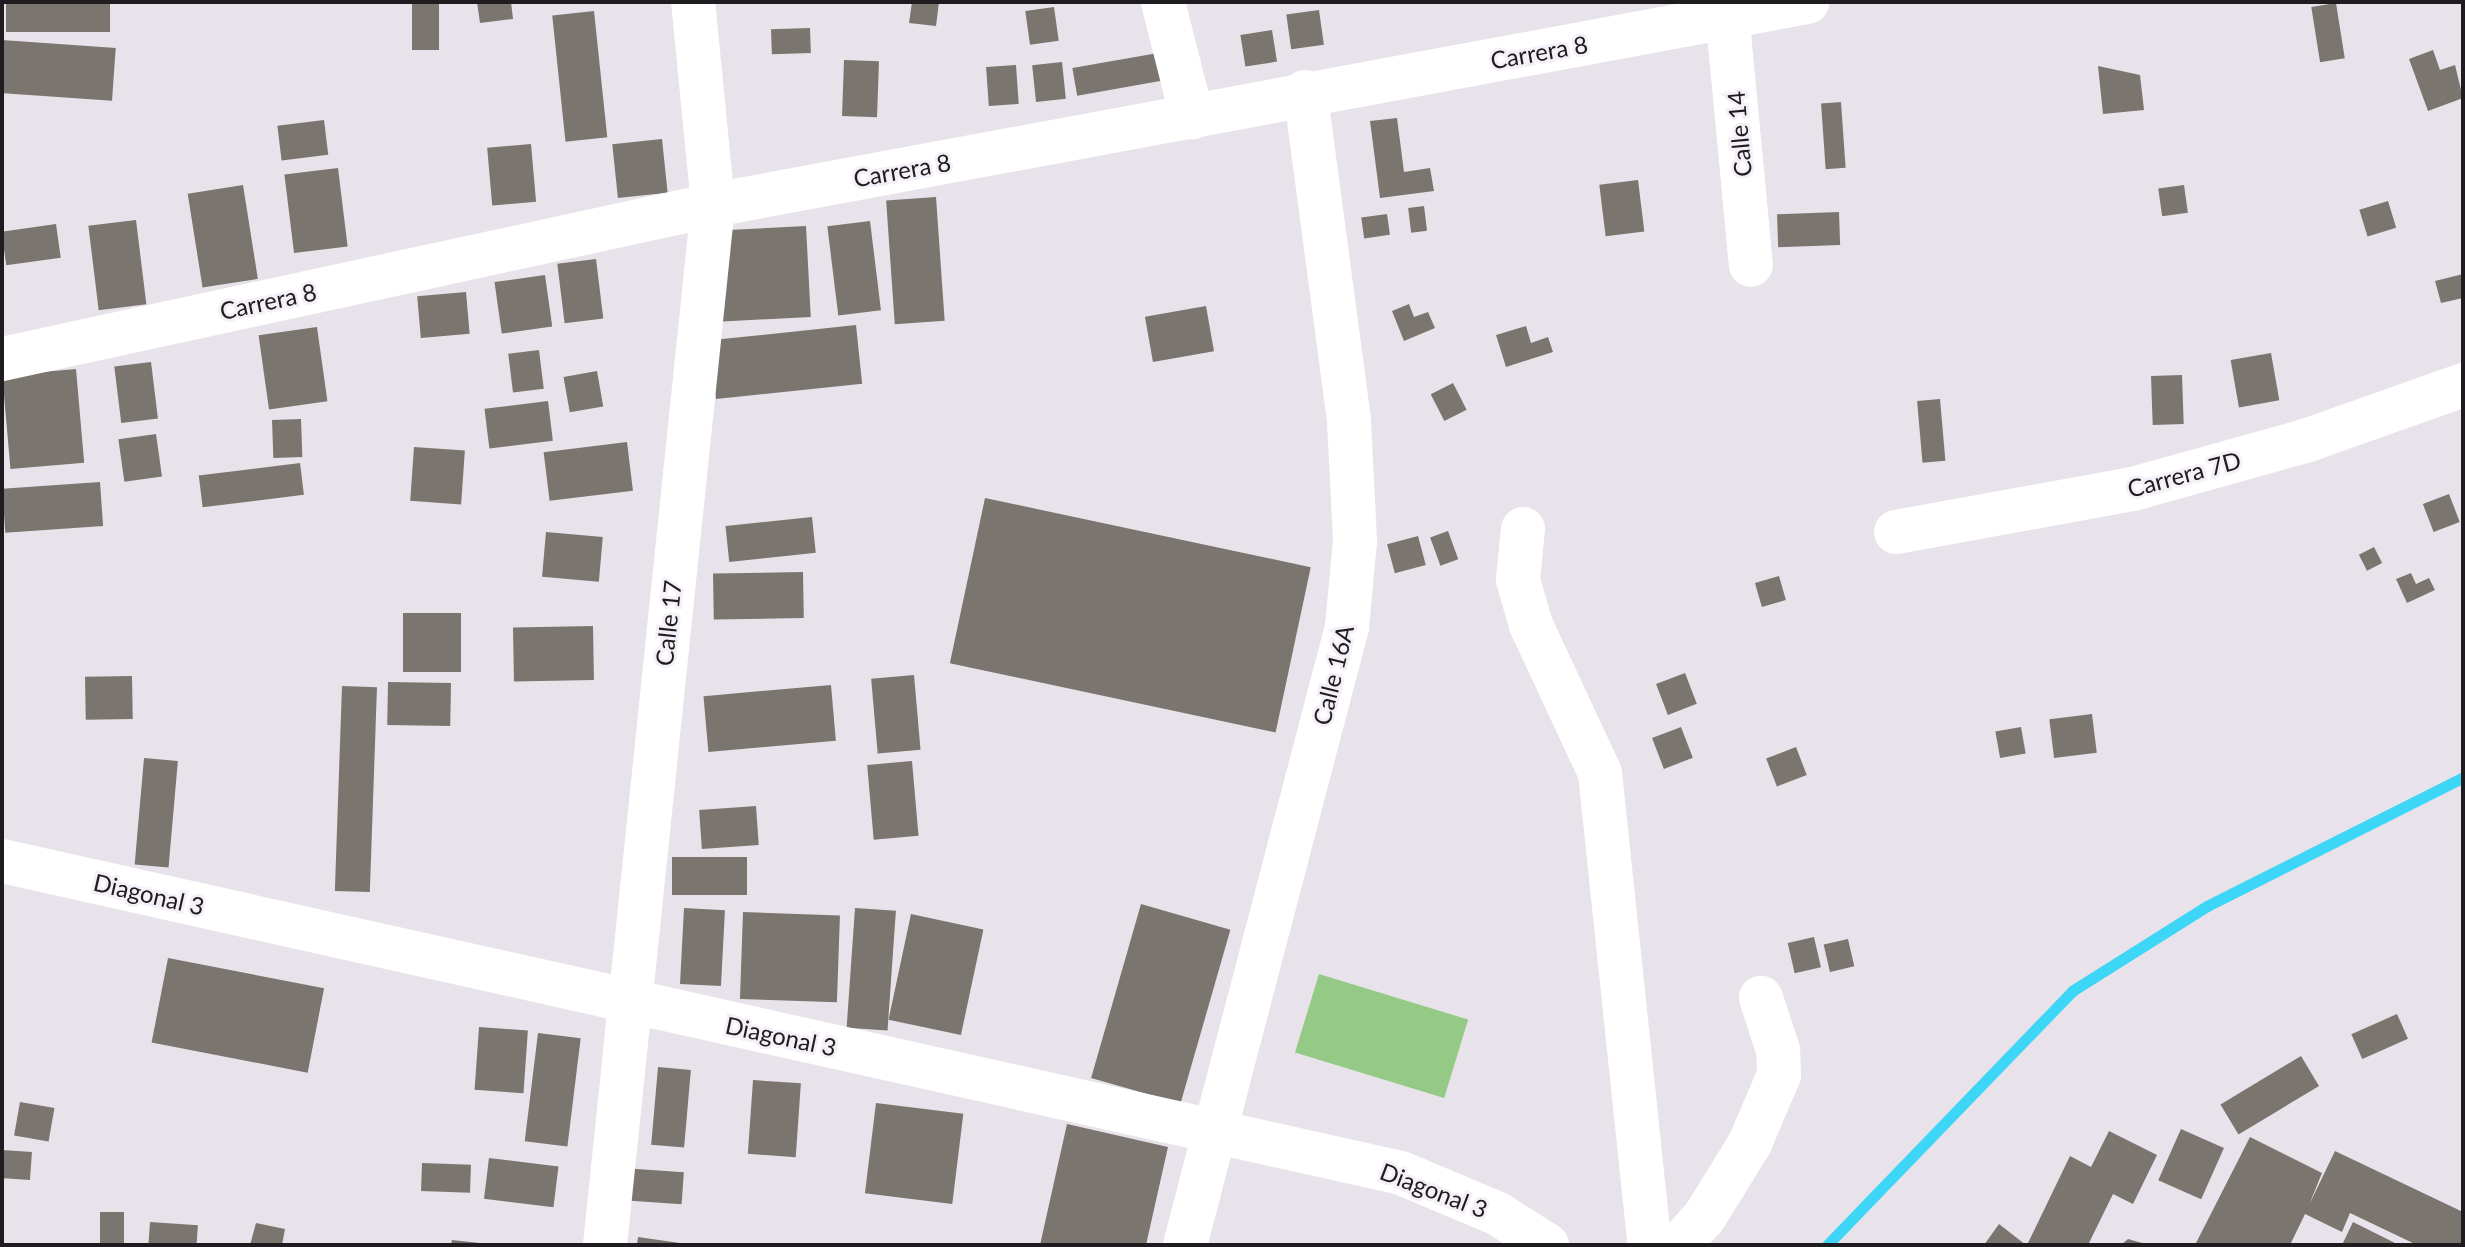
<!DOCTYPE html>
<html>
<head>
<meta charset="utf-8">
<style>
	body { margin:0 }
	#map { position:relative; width:2465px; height:1247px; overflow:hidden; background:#e8e3ea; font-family:Lato,sans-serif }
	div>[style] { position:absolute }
	.green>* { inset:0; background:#94ca85; transform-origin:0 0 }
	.stream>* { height:11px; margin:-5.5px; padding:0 5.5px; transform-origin:5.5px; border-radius:5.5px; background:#3dd6f6 }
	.building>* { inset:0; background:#7b756f; transform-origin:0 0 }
	.minor>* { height:44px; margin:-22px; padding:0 22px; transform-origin:22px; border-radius:22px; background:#fff }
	span { translate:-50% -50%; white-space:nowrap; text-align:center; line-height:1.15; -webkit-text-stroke:6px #f5f0f7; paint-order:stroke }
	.street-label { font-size:24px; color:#1e1c1f }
	.frame { position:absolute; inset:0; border:4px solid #1e1c1f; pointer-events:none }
</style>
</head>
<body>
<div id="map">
	<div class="green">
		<div style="left:1319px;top:974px;width:156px;height:82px;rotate:17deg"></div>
	</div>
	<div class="stream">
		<div style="left:1827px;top:1245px;width:353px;rotate:-46deg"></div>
		<div style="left:2072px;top:991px;width:160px;rotate:-32.2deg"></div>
		<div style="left:2207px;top:906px;width:287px;rotate:-26.7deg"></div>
	</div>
	<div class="building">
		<div style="left:6px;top:2px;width:104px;height:30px"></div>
		<div style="left:412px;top:2px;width:27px;height:48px"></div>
		<div style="clip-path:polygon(477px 2px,511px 2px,513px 19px,480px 23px)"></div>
		<div style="clip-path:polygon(912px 2px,939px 2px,936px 26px,909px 23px)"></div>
		<div style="left:2336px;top:3px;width:56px;height:25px;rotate:81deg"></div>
		<div style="left:1054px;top:7px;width:34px;height:29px;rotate:82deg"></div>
		<div style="left:1319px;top:10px;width:35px;height:33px;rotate:82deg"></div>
		<div style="left:594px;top:11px;width:127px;height:42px;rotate:84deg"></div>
		<div style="left:810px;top:28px;width:25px;height:39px;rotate:88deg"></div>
		<div style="left:1272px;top:30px;width:32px;height:32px;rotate:81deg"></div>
		<div style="left:2px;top:40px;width:114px;height:53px;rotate:4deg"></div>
		<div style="clip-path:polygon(2433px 50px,2440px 70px,2455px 65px,2463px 98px,2428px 111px,2409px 59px)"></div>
		<div style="left:1158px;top:53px;width:28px;height:87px;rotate:80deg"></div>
		<div style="left:844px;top:60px;width:35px;height:56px;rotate:2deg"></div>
		<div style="left:1062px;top:62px;width:37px;height:30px;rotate:84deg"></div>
		<div style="left:1016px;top:65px;width:39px;height:30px;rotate:86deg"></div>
		<div style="clip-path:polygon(2098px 66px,2140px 75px,2144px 110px,2103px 114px)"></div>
		<div style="left:1841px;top:102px;width:66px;height:20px;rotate:86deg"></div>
		<div style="clip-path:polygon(1397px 118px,1404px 172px,1430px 168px,1434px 191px,1380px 198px,1370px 121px)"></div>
		<div style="left:324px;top:120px;width:35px;height:47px;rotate:83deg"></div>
		<div style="left:662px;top:139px;width:54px;height:50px;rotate:84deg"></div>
		<div style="left:531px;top:144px;width:58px;height:44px;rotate:85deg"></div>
		<div style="left:338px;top:168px;width:79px;height:54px;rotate:83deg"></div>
		<div style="left:1638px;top:180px;width:52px;height:39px;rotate:83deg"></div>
		<div style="left:243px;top:185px;width:95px;height:56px;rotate:81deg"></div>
		<div style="left:2184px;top:185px;width:28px;height:26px;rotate:82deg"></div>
		<div style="left:936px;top:197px;width:124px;height:50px;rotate:86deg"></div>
		<div style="left:2388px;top:201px;width:28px;height:30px;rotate:73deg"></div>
		<div style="left:1424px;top:206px;width:25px;height:16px;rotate:83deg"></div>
		<div style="left:1839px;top:212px;width:33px;height:62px;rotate:88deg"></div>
		<div style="left:1387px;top:214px;width:21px;height:26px;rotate:82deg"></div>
		<div style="left:136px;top:220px;width:85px;height:48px;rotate:83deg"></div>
		<div style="left:870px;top:221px;width:90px;height:43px;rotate:83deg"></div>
		<div style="left:56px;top:224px;width:34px;height:55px;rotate:82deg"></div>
		<div style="left:806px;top:226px;width:91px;height:88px;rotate:87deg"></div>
		<div style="left:596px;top:259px;width:60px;height:39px;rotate:83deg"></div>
		<div style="clip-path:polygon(2463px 274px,2463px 298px,2441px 303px,2435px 281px)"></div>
		<div style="left:545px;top:275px;width:52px;height:51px;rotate:82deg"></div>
		<div style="left:466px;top:292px;width:42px;height:49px;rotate:85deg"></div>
		<div style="clip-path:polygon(1409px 304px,1414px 317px,1428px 312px,1435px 328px,1404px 341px,1392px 311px)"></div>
		<div style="left:1206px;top:306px;width:46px;height:62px;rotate:80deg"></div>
		<div style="left:856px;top:325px;width:59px;height:147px;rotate:84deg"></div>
		<div style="clip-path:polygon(1526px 326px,1531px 343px,1548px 337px,1553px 352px,1506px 367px,1496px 335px)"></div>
		<div style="left:317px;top:327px;width:75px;height:59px;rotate:82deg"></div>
		<div style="left:539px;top:350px;width:39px;height:31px;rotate:83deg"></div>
		<div style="left:2271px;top:353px;width:48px;height:41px;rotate:80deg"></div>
		<div style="left:151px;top:362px;width:57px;height:37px;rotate:83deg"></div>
		<div style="left:76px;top:369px;width:94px;height:74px;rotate:85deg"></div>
		<div style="left:597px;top:371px;width:36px;height:34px;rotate:80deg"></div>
		<div style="left:2182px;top:375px;width:49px;height:31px;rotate:88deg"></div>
		<div style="left:1453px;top:383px;width:30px;height:25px;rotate:63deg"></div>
		<div style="left:1940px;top:399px;width:62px;height:23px;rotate:85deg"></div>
		<div style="left:548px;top:401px;width:40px;height:64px;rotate:83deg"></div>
		<div style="left:301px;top:419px;width:38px;height:29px;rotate:88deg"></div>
		<div style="left:156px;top:434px;width:43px;height:38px;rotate:82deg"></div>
		<div style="left:627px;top:442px;width:49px;height:84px;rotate:83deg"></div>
		<div style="left:414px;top:447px;width:51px;height:54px;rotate:4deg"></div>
		<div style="left:300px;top:463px;width:32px;height:102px;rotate:83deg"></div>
		<div style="left:100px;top:482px;width:44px;height:98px;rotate:86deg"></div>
		<div style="left:2449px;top:494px;width:30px;height:28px;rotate:69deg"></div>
		<div style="left:985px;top:498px;width:333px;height:169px;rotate:12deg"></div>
		<div style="left:812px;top:517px;width:36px;height:87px;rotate:84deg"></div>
		<div style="left:1448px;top:531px;width:30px;height:19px;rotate:70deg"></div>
		<div style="left:546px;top:532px;width:57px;height:45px;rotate:5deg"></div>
		<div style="left:1418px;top:536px;width:30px;height:32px;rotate:75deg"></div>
		<div style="left:2374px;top:547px;width:18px;height:17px;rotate:63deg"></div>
		<div style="left:803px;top:572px;width:46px;height:90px;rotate:89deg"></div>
		<div style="clip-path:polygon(2411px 573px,2416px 584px,2429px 578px,2435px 590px,2407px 603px,2396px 579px)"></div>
		<div style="left:1779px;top:576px;width:25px;height:25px;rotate:74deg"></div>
		<div style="left:461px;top:613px;width:59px;height:58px;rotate:90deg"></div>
		<div style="left:593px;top:626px;width:54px;height:80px;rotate:89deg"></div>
		<div style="left:1685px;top:673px;width:33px;height:31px;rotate:69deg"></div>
		<div style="left:914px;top:675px;width:75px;height:43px;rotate:85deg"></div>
		<div style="left:132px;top:676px;width:43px;height:47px;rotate:89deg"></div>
		<div style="left:388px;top:682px;width:63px;height:43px;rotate:1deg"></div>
		<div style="left:831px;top:685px;width:56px;height:128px;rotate:85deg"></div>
		<div style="left:342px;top:686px;width:35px;height:205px;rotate:2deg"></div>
		<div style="left:2092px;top:714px;width:39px;height:43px;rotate:83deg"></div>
		<div style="left:1681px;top:727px;width:33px;height:31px;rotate:69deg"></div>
		<div style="left:2021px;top:727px;width:27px;height:26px;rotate:80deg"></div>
		<div style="left:1796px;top:747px;width:30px;height:32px;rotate:69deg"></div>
		<div style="left:144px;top:758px;width:34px;height:107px;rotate:5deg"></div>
		<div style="left:912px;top:761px;width:75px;height:45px;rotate:85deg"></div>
		<div style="left:756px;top:806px;width:39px;height:57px;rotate:86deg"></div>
		<div style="left:672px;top:857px;width:75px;height:38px"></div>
		<div style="left:1141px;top:904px;width:93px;height:181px;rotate:16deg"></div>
		<div style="left:684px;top:908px;width:41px;height:76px;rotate:3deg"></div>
		<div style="left:855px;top:908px;width:41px;height:120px;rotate:4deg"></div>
		<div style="left:743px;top:912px;width:97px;height:87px;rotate:2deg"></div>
		<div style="left:911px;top:914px;width:74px;height:108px;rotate:12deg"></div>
		<div style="left:1814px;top:937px;width:31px;height:27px;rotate:77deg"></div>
		<div style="left:1848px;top:939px;width:28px;height:25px;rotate:77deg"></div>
		<div style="left:168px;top:958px;width:159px;height:86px;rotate:11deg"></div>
		<div style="left:2397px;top:1014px;width:27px;height:50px;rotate:66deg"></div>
		<div style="left:479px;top:1027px;width:49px;height:63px;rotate:4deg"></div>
		<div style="left:538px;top:1033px;width:43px;height:109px;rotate:7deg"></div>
		<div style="left:2301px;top:1056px;width:35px;height:94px;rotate:59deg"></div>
		<div style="left:658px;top:1067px;width:33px;height:78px;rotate:5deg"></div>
		<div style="left:753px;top:1080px;width:48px;height:74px;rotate:4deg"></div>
		<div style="left:20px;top:1102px;width:35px;height:34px;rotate:10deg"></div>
		<div style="left:876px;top:1103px;width:88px;height:91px;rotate:7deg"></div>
		<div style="clip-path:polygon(1067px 1124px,1168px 1147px,1146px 1245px,1040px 1245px)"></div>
		<div style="left:2181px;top:1129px;width:47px;height:56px;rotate:24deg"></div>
		<div style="clip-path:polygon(2109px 1131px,2157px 1155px,2133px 1204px,2113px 1194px,2088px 1245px,2027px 1245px,2070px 1156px,2091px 1167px)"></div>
		<div style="clip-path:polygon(2250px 1137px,2322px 1173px,2309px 1205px,2335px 1151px,2463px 1212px,2463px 1245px,2417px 1245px,2350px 1213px,2342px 1232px,2305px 1214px,2290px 1245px,2195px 1245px)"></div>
		<div style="left:2px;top:1150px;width:30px;height:28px;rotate:4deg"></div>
		<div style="left:489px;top:1158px;width:70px;height:41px;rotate:7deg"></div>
		<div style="left:422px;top:1163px;width:49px;height:28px;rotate:2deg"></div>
		<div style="left:622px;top:1168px;width:62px;height:32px;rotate:4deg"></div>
		<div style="left:100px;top:1212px;width:24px;height:33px"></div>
		<div style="left:150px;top:1222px;width:48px;height:23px;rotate:4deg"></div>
		<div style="clip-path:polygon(2353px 1222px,2399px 1245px,2342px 1245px)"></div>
		<div style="clip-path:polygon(256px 1223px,285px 1229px,282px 1245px,250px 1245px)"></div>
		<div style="clip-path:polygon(1999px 1224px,2026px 1245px,1984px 1245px)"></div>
		<div style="clip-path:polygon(638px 1237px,680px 1243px,680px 1245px,637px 1245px)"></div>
		<div style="clip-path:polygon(2128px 1239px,2146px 1244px,2146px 1245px,2121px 1245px)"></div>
		<div style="clip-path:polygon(452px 1240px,480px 1243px,480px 1245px,451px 1245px)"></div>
	</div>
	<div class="minor">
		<div style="left:1163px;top:2px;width:119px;rotate:75.8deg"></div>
		<div style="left:1726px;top:2px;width:264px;rotate:84.6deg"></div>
		<div style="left:2px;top:359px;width:727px;rotate:-12.22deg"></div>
		<div style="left:713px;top:205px;width:1113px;rotate:-10.51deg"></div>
		<div style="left:1523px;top:529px;width:51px;rotate:95.6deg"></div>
		<div style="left:1518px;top:580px;width:47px;rotate:73.9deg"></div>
		<div style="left:1531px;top:625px;width:163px;rotate:65deg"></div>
		<div style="left:1600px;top:773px;width:475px;rotate:84deg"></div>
		<div style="left:1896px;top:532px;width:241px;rotate:-10.3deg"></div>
		<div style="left:2133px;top:489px;width:182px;rotate:-15.6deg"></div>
		<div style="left:2308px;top:440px;width:164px;rotate:-19.5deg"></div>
		<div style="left:2px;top:861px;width:1433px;rotate:12.57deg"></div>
		<div style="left:1401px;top:1173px;width:105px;rotate:22.9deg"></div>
		<div style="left:1498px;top:1214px;width:58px;rotate:32.3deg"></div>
		<div style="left:605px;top:1245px;width:1046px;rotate:-84.07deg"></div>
		<div style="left:713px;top:205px;width:204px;rotate:-95.6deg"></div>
		<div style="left:1185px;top:1245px;width:639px;rotate:-75.31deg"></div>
		<div style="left:1347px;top:627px;width:87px;rotate:-84.7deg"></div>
		<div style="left:1355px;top:540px;width:120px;rotate:-92.9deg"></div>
		<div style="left:1349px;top:420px;width:331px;rotate:-97.6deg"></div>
		<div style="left:1679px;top:1245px;width:39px;rotate:-48deg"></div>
		<div style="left:1705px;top:1216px;width:86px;rotate:-58.3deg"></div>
		<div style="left:1750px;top:1143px;width:74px;rotate:-66.9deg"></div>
		<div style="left:1779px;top:1075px;width:25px;rotate:-92deg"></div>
		<div style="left:1778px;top:1050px;width:55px;rotate:-108.1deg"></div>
	</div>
	<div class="street-label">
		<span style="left:1539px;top:52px;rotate:-10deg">Carrera 8</span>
		<span style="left:1739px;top:134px;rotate:-95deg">Calle 14</span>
		<span style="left:902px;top:170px;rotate:-10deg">Carrera 8</span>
		<span style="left:268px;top:301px;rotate:-12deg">Carrera 8</span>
		<span style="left:2184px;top:474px;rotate:-15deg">Carrera 7D</span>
		<span style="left:668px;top:623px;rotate:-84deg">Calle 17</span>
		<span style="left:1333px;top:675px;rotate:-76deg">Calle 16A</span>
		<span style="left:149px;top:894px;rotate:13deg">Diagonal 3</span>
		<span style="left:781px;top:1036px;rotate:12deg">Diagonal 3</span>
		<span style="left:1434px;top:1190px;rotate:21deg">Diagonal 3</span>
	</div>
	<div class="frame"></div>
</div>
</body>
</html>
